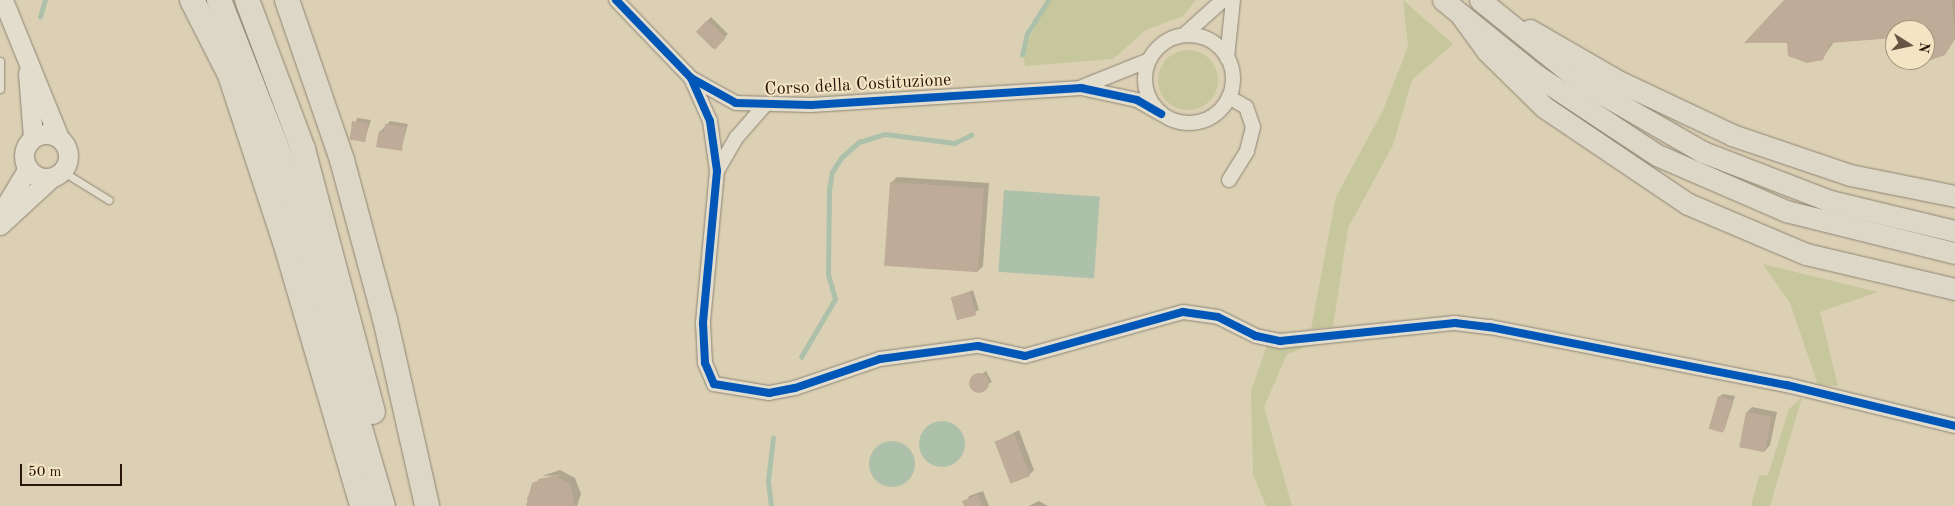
<!DOCTYPE html>
<html>
<head>
<meta charset="utf-8">
<style>
	body { margin:0 }
	#map { position:relative; width:1955px; height:506px; overflow:hidden; background:#dcd0b4; font-family:"Old Standard TT",serif }
	div>[style] { position:absolute }
	.green>* { inset:0; background:#c6c79c }
	.round { border-radius:50% }
	.water>* { inset:0; background:#adc1aa; transform-origin:0 0 }
	.shadow>* { inset:0; background:#0003; transform-origin:0 0 }
	.stream>* { height:4.5px; margin:-2.25px; padding:0 2.25px; transform-origin:2.25px; border-radius:2.25px; background:#adc1aa }
	.building>* { inset:0; background:#bfac98; transform-origin:0 0 }
	.roads { filter:drop-shadow(0 0 1px #8d8473) drop-shadow(0 0 1px #8d8473) }
	.lane>* { height:7px; margin:-3.5px; padding:0 3.5px; transform-origin:3.5px; border-radius:3.5px; background:#e3ddce }
	.street>* { height:14px; margin:-7px; padding:0 7px; transform-origin:7px; border-radius:7px; background:#e3ddce }
	.street>.ring { margin:-7px; padding:0; box-sizing:content-box; background:none; border:14px solid #e3ddce; border-radius:50% }
	.secondary>* { height:19px; margin:-9.5px; padding:0 9.5px; transform-origin:9.5px; border-radius:9.5px; background:#e3ddce }
	.secondary>.ring { margin:-9.5px; padding:0; box-sizing:content-box; background:none; border:19px solid #e3ddce; border-radius:50% }
	.primary>* { height:21px; margin:-10.5px; padding:0 10.5px; transform-origin:10.5px; border-radius:10.5px; background:#ddd7c7 }
	.highway>* { height:24px; margin:-12px; padding:0 12px; transform-origin:12px; border-radius:12px; background:#ddd7c7 }
	.cycleway>* { height:8px; margin:-4px; padding:0 4px; transform-origin:4px; border-radius:4px; background:#0057b8 }
	span { translate:-50% -50%; white-space:nowrap; text-align:center; line-height:1.15; -webkit-text-stroke:4px #f3e5c4; paint-order:stroke }
	.street-label { font-size:18px; color:#2a1509 }
	.north { position:absolute; left:1885px; top:20px; width:50px; height:50px; box-sizing:border-box; background:#f3e5c4; border:1px solid #a39279; border-radius:50%; rotate:100deg; font-size:14px; font-weight:700; line-height:20px; text-align:center; color:#2a1509 }
	.north::after { content:''; display:block; margin:auto; width:18px; height:22px; background:#685645; clip-path:polygon(50% 0,100% 100%,50% 72%,0 100%) }
	.scale { position:absolute; left:20px; top:464px; width:102px; height:22px; box-sizing:border-box; border:2px solid #2a1509; border-top:0; padding-left:6px; font-size:15px; line-height:18px; white-space:nowrap; color:#2a1509; -webkit-text-stroke:4px #f3e5c4; paint-order:stroke }
</style>
</head>
<body>
<div id="map">
	<div class="green">
		<div style="clip-path:polygon(1050px 0,1196px 0,1183px 16px,1146px 30px,1113px 59px,1025px 66px,1023px 50px)"></div>
		<div style="clip-path:polygon(1403px 0,1453px 44px,1412px 80px,1393px 145px,1348px 228px,1333px 327px,1311px 329px,1336px 197px,1383px 110px,1408px 47px)"></div>
		<div class="round" style="left:1158px;top:50px;width:60px;height:60px"></div>
		<div style="clip-path:polygon(1763px 264px,1878px 292px,1820px 312px,1838px 386px,1818px 385px,1790px 303px)"></div>
		<div style="clip-path:polygon(1320px 342px,1287px 354px,1264px 407px,1292px 506px,1266px 506px,1253px 474px,1251px 391px,1268px 343px)"></div>
		<div style="clip-path:polygon(1802px 397px,1770px 506px,1751px 506px,1759px 476px,1768px 475px,1789px 409px)"></div>
	</div>
	<div class="water">
		<div style="left:1004px;top:190px;width:96px;height:82px;rotate:4deg"></div>
		<div class="round" style="left:919px;top:421px;width:46px;height:46px"></div>
		<div class="round" style="left:869px;top:441px;width:46px;height:46px"></div>
	</div>
	<div class="shadow">
		<div style="clip-path:polygon(1785px 0,1955px 0,1955px 39px,1944px 54px,1928px 60px,1925px 30px,1895px 30px,1895px 37px,1834px 42px,1822px 59px,1788px 42px,1747px 42px)"></div>
		<div style="left:711px;top:17px;width:24px;height:21px;rotate:45deg"></div>
		<div style="clip-path:polygon(357px 118px,371px 120px,364px 142px,351px 139px)"></div>
		<div style="clip-path:polygon(390px 121px,408px 124px,401px 149px,380px 132px)"></div>
		<div style="clip-path:polygon(897px 177px,989px 183px,983px 266px,978px 271px,891px 183px)"></div>
		<div style="clip-path:polygon(973px 290px,979px 310px,958px 319px,953px 298px)"></div>
		<div style="clip-path:polygon(986px 371px,992px 382px,976px 391px,971px 382px)"></div>
		<div style="clip-path:polygon(1723px 394px,1735px 396px,1724px 431px,1719px 397px)"></div>
		<div style="clip-path:polygon(1752px 407px,1777px 412px,1770px 445px,1765px 451px,1747px 412px)"></div>
		<div style="clip-path:polygon(1019px 430px,1034px 470px,1029px 475px,996px 442px)"></div>
		<div style="clip-path:polygon(560px 470px,575px 478px,581px 494px,577px 506px,530px 506px,527px 498px,539px 479px,561px 475px,542px 476px)"></div>
		<div style="clip-path:polygon(983px 491px,989px 506px,965px 506px,969px 496px)"></div>
		<div style="clip-path:polygon(1039px 501px,1048px 506px,1029px 506px)"></div>
	</div>
	<div class="stream">
		<div style="left:40px;top:17px;width:18px;rotate:-74deg"></div>
		<div style="left:1022px;top:55px;width:22px;rotate:-77deg"></div>
		<div style="left:1027px;top:34px;width:40px;rotate:-58deg"></div>
		<div style="left:801px;top:357px;width:67px;rotate:-59.6deg"></div>
		<div style="left:835px;top:299px;width:26px;rotate:-106deg"></div>
		<div style="left:828px;top:274px;width:84px;rotate:-89.3deg"></div>
		<div style="left:829px;top:190px;width:18px;rotate:-81deg"></div>
		<div style="left:832px;top:172px;width:17px;rotate:-57deg"></div>
		<div style="left:841px;top:158px;width:24px;rotate:-42deg"></div>
		<div style="left:859px;top:142px;width:27px;rotate:-17deg"></div>
		<div style="left:885px;top:134px;width:70px;rotate:7.4deg"></div>
		<div style="left:954px;top:143px;width:19px;rotate:-25deg"></div>
		<div style="left:771px;top:506px;width:25px;rotate:-97deg"></div>
		<div style="left:768px;top:481px;width:43px;rotate:-83.4deg"></div>
	</div>
	<div class="building">
		<div style="clip-path:polygon(1784px 0,1952px 0,1955px 39px,1945px 55px,1928px 61px,1925px 30px,1895px 30px,1895px 38px,1830px 43px,1823px 60px,1807px 63px,1788px 56px,1787px 43px,1744px 43px)"></div>
		<div style="left:707px;top:20px;width:26px;height:16px;rotate:43deg"></div>
		<div style="left:352px;top:121px;width:16px;height:19px;rotate:7deg"></div>
		<div style="clip-path:polygon(385px 124px,405px 127px,402px 151px,376px 147px,379px 131px,384px 132px)"></div>
		<div style="left:890px;top:182px;width:94px;height:84px;rotate:4deg"></div>
		<div style="left:970px;top:292px;width:24px;height:20px;rotate:75deg"></div>
		<div class="round" style="left:969px;top:373px;width:20px;height:20px"></div>
		<div style="left:1718px;top:396px;width:15px;height:34px;rotate:16deg"></div>
		<div style="left:1746px;top:412px;width:26px;height:36px;rotate:11deg"></div>
		<div style="left:1014px;top:434px;width:45px;height:21px;rotate:69deg"></div>
		<div style="clip-path:polygon(554px 475px,570px 484px,575px 506px,526px 506px,532px 483px)"></div>
		<div style="clip-path:polygon(978px 495px,982px 506px,964px 506px,962px 501px)"></div>
	</div>
	<div class="roads">
		<div class="lane">
			<div style="left:0;top:61px;width:28px;rotate:90deg"></div>
			<div style="left:62px;top:171px;width:55px;rotate:31.7deg"></div>
		</div>
		<div class="street">
			<div style="left:616px;top:0;width:108px;rotate:46.1deg"></div>
			<div style="left:691px;top:78px;width:51px;rotate:29.1deg"></div>
			<div style="left:736px;top:103px;width:75px;rotate:1.5deg"></div>
			<div style="left:811px;top:105px;width:271px;rotate:-3.6deg"></div>
			<div style="left:1081px;top:88px;width:57px;rotate:12.1deg"></div>
			<div style="left:1137px;top:100px;width:28px;rotate:30deg"></div>
			<div style="left:1184px;top:35px;width:52px;rotate:-41.9deg"></div>
			<div class="ring" style="left:1145px;top:35px;width:74px;height:74px"></div>
			<div style="left:1227px;top:58px;width:58px;rotate:-84.1deg"></div>
			<div style="left:691px;top:78px;width:47px;rotate:66.2deg"></div>
			<div style="left:710px;top:121px;width:50px;rotate:82deg"></div>
			<div style="left:717px;top:171px;width:153px;rotate:95.3deg"></div>
			<div style="left:703px;top:323px;width:40px;rotate:87.1deg"></div>
			<div style="left:705px;top:363px;width:23px;rotate:67deg"></div>
			<div style="left:714px;top:384px;width:56px;rotate:9.3deg"></div>
			<div style="left:769px;top:393px;width:26px;rotate:-11deg"></div>
			<div style="left:795px;top:388px;width:90px;rotate:-18.8deg"></div>
			<div style="left:880px;top:359px;width:99px;rotate:-7.6deg"></div>
			<div style="left:978px;top:346px;width:48px;rotate:12deg"></div>
			<div style="left:1025px;top:356px;width:164px;rotate:-15.6deg"></div>
			<div style="left:1183px;top:312px;width:35px;rotate:8deg"></div>
			<div style="left:1218px;top:317px;width:42px;rotate:26.6deg"></div>
			<div style="left:1256px;top:336px;width:25px;rotate:12deg"></div>
			<div style="left:1280px;top:341px;width:176px;rotate:-5.9deg"></div>
			<div style="left:1455px;top:323px;width:35px;rotate:7deg"></div>
			<div style="left:1490px;top:327px;width:303px;rotate:11.1deg"></div>
			<div style="left:1787px;top:385px;width:173px;rotate:13.7deg"></div>
			<div style="left:1082px;top:87px;width:72px;rotate:-21.9deg"></div>
			<div style="left:717px;top:171px;width:39px;rotate:-60deg"></div>
			<div style="left:737px;top:137px;width:41px;rotate:-48.9deg"></div>
			<div style="left:1229px;top:180px;width:34px;rotate:-58deg"></div>
			<div style="left:1247px;top:151px;width:25px;rotate:-76deg"></div>
			<div style="left:1253px;top:127px;width:21px;rotate:-109deg"></div>
			<div style="left:1246px;top:107px;width:20px;rotate:-150deg"></div>
		</div>
		<div class="secondary">
			<div style="left:3px;top:0;width:149px;rotate:67.9deg"></div>
			<div style="left:28px;top:73px;width:65px;rotate:85.6deg"></div>
			<div class="ring" style="left:24px;top:134px;width:25px;height:25px"></div>
			<div style="left:0;top:215px;width:55px;rotate:-59.2deg"></div>
			<div style="left:0;top:225px;width:69px;rotate:-42.7deg"></div>
		</div>
		<div class="primary">
			<div style="left:1443px;top:0;width:119px;rotate:38.9deg"></div>
			<div style="left:1536px;top:75px;width:145px;rotate:33.5deg"></div>
			<div style="left:1657px;top:155px;width:141px;rotate:23.5deg"></div>
			<div style="left:1786px;top:211px;width:174px;rotate:14deg"></div>
			<div style="left:1480px;top:0;width:132px;rotate:38.9deg"></div>
			<div style="left:1583px;top:83px;width:138px;rotate:29.9deg"></div>
			<div style="left:1703px;top:152px;width:136px;rotate:21.1deg"></div>
			<div style="left:1830px;top:201px;width:129px;rotate:13.5deg"></div>
			<div style="left:1461px;top:15px;width:44px;rotate:54.2deg"></div>
			<div style="left:1487px;top:51px;width:80px;rotate:44.5deg"></div>
			<div style="left:1544px;top:107px;width:174px;rotate:34deg"></div>
			<div style="left:1688px;top:204px;width:128px;rotate:23deg"></div>
			<div style="left:1806px;top:254px;width:153px;rotate:13.2deg"></div>
			<div style="left:1530px;top:30px;width:102px;rotate:30.1deg"></div>
			<div style="left:1618px;top:81px;width:126px;rotate:25.3deg"></div>
			<div style="left:1732px;top:135px;width:125px;rotate:18.7deg"></div>
			<div style="left:1850px;top:175px;width:107px;rotate:11.3deg"></div>
		</div>
		<div class="highway">
			<div style="left:192px;top:0;width:84px;rotate:63.1deg"></div>
			<div style="left:230px;top:75px;width:176px;rotate:71.8deg"></div>
			<div style="left:285px;top:242px;width:275px;rotate:73.7deg"></div>
			<div style="left:219px;top:0;width:173px;rotate:68.6deg"></div>
			<div style="left:282px;top:161px;width:359px;rotate:73.7deg"></div>
			<div style="left:247px;top:0;width:159px;rotate:69.4deg"></div>
			<div style="left:303px;top:149px;width:272px;rotate:75.1deg"></div>
			<div style="left:287px;top:0;width:169px;rotate:71deg"></div>
			<div style="left:342px;top:160px;width:165px;rotate:74.9deg"></div>
			<div style="left:385px;top:319px;width:192px;rotate:77.3deg"></div>
		</div>
	</div>
	<div class="cycleway">
		<div style="left:616px;top:0;width:108px;rotate:46.1deg"></div>
		<div style="left:691px;top:78px;width:51px;rotate:29.1deg"></div>
		<div style="left:736px;top:103px;width:75px;rotate:1.5deg"></div>
		<div style="left:811px;top:105px;width:271px;rotate:-3.6deg"></div>
		<div style="left:1081px;top:88px;width:57px;rotate:12.1deg"></div>
		<div style="left:1137px;top:100px;width:28px;rotate:30deg"></div>
		<div style="left:691px;top:78px;width:47px;rotate:66.2deg"></div>
		<div style="left:710px;top:121px;width:50px;rotate:82deg"></div>
		<div style="left:717px;top:171px;width:153px;rotate:95.3deg"></div>
		<div style="left:703px;top:323px;width:40px;rotate:87.1deg"></div>
		<div style="left:705px;top:363px;width:23px;rotate:67deg"></div>
		<div style="left:714px;top:384px;width:56px;rotate:9.3deg"></div>
		<div style="left:769px;top:393px;width:26px;rotate:-11deg"></div>
		<div style="left:795px;top:388px;width:90px;rotate:-18.8deg"></div>
		<div style="left:880px;top:359px;width:99px;rotate:-7.6deg"></div>
		<div style="left:978px;top:346px;width:48px;rotate:12deg"></div>
		<div style="left:1025px;top:356px;width:164px;rotate:-15.6deg"></div>
		<div style="left:1183px;top:312px;width:35px;rotate:8deg"></div>
		<div style="left:1218px;top:317px;width:42px;rotate:26.6deg"></div>
		<div style="left:1256px;top:336px;width:25px;rotate:12deg"></div>
		<div style="left:1280px;top:341px;width:176px;rotate:-5.9deg"></div>
		<div style="left:1455px;top:323px;width:35px;rotate:7deg"></div>
		<div style="left:1490px;top:327px;width:303px;rotate:11.1deg"></div>
		<div style="left:1787px;top:385px;width:173px;rotate:13.7deg"></div>
	</div>
	<div class="street-label">
		<span style="left:858px;top:85px;rotate:-3deg">Corso della Costituzione</span>
	</div>
	<div class="north">N</div>
	<div class="scale">50 m</div>
</div>
</body>
</html>
